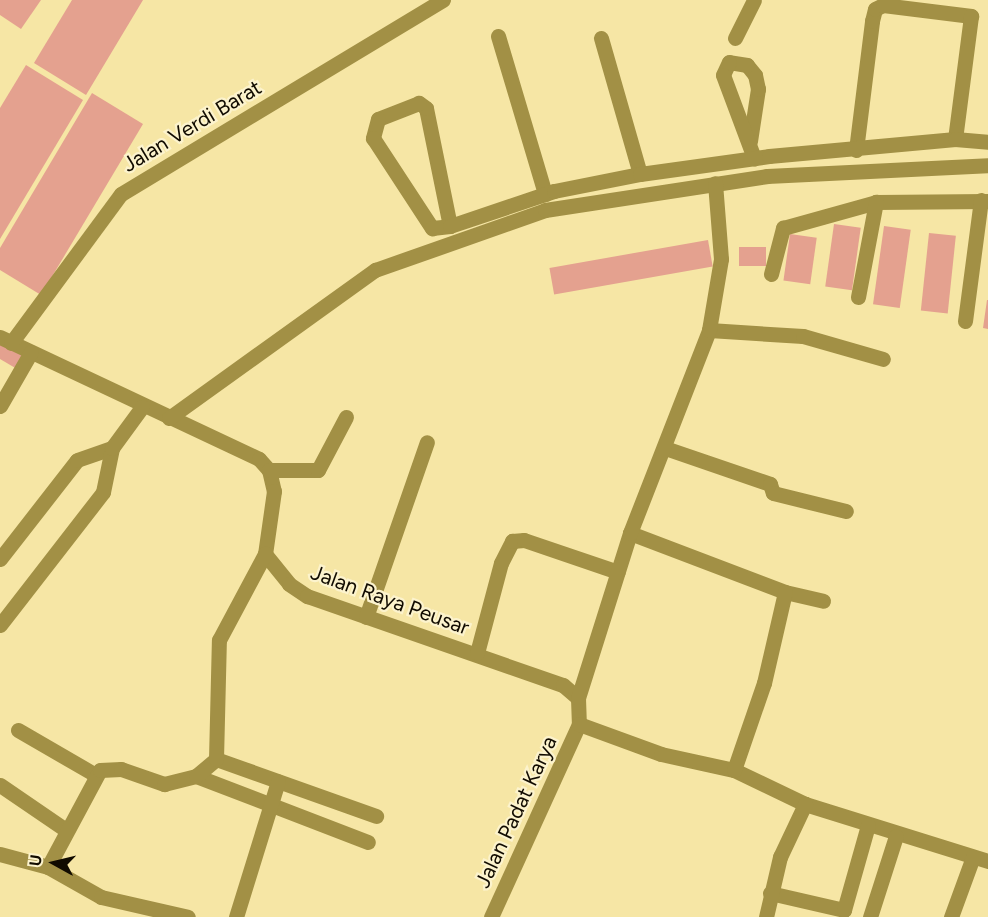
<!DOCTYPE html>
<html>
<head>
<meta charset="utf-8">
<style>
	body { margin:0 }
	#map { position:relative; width:988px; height:917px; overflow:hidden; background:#f6e6a5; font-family:Figtree,sans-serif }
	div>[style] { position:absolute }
	.building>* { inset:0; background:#e4a18f; transform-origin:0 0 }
	.minor>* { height:15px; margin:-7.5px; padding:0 7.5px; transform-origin:7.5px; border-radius:7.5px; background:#a29045 }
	span { translate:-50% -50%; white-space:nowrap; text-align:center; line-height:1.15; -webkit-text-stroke:4.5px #fcf3cd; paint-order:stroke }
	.street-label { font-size:21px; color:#110b00 }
	.north { position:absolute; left:24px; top:833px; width:60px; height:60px; -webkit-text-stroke:4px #fcf3cd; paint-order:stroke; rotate:278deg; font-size:16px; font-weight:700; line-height:24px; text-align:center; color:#110b00 }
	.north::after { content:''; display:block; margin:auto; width:21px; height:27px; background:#110b00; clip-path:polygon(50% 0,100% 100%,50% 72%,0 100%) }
</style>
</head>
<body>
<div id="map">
	<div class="building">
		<div style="clip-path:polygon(0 0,41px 0,21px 29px,0 15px)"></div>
		<div style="clip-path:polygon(72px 0,143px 0,86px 95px,34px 63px)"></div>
		<div style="clip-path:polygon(26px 65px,83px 100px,0 239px,0 108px)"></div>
		<div style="clip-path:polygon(92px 93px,143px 124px,41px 295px,0 270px,0 248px)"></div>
		<div style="left:834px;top:224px;width:27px;height:63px;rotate:8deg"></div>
		<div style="left:884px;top:226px;width:27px;height:79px;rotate:8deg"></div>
		<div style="left:929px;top:233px;width:27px;height:78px;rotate:6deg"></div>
		<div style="left:790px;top:234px;width:27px;height:47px;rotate:8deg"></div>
		<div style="left:708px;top:240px;width:27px;height:161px;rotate:80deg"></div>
		<div style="left:766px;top:247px;width:19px;height:27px;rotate:90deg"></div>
		<div style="clip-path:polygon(987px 300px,988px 300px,988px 329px,983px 328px)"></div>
		<div style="clip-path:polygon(0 342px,24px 356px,17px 369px,0 359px)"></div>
	</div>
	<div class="minor">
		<div style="left:498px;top:36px;width:165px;rotate:73.4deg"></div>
		<div style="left:601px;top:38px;width:141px;rotate:74deg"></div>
		<div style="left:735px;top:38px;width:42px;rotate:-63.4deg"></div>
		<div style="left:750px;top:141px;width:53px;rotate:-81.3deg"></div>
		<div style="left:758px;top:89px;width:14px;rotate:-102deg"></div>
		<div style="left:755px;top:75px;width:13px;rotate:-129deg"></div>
		<div style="left:747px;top:65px;width:18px;rotate:-171deg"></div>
		<div style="left:729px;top:62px;width:14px;rotate:115deg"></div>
		<div style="left:723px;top:75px;width:89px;rotate:69.5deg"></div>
		<div style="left:856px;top:150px;width:130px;rotate:-82.9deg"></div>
		<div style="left:872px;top:21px;width:12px;rotate:-76deg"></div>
		<div style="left:875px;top:9px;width:9px;rotate:-27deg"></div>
		<div style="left:883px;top:5px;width:89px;rotate:7.1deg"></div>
		<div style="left:971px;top:16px;width:124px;rotate:97.4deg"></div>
		<div style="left:450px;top:226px;width:120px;rotate:-101.5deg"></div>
		<div style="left:426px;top:108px;width:9px;rotate:-144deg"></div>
		<div style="left:419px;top:103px;width:44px;rotate:158.7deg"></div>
		<div style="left:378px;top:119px;width:20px;rotate:105deg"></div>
		<div style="left:373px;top:138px;width:108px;rotate:56.8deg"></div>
		<div style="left:432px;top:228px;width:18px;rotate:-6deg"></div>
		<div style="left:450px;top:226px;width:110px;rotate:-18.6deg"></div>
		<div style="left:554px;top:191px;width:88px;rotate:-11.2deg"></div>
		<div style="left:640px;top:174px;width:130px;rotate:-7.9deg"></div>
		<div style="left:769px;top:156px;width:187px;rotate:-5.2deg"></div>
		<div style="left:955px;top:139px;width:33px;rotate:5deg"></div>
		<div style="left:771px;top:274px;width:48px;rotate:-75.4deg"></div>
		<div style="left:783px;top:228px;width:97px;rotate:-15.6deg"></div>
		<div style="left:876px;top:202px;width:112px;rotate:-0.5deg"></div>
		<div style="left:858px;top:297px;width:97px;rotate:-79.3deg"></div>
		<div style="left:965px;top:321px;width:122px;rotate:-82.5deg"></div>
		<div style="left:709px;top:330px;width:94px;rotate:3.7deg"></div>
		<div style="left:803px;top:336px;width:83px;rotate:16deg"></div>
		<div style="left:0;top:337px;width:286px;rotate:25.2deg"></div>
		<div style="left:259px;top:459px;width:15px;rotate:48deg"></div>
		<div style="left:269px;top:470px;width:22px;rotate:77deg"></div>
		<div style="left:274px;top:491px;width:64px;rotate:98.1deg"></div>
		<div style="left:265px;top:554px;width:38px;rotate:51deg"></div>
		<div style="left:289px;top:584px;width:22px;rotate:34deg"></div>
		<div style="left:307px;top:596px;width:271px;rotate:19.2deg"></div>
		<div style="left:563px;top:685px;width:20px;rotate:41deg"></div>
		<div style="left:578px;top:698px;width:26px;rotate:88deg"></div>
		<div style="left:579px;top:724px;width:212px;rotate:114.5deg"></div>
		<div style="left:11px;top:343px;width:185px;rotate:-53.6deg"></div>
		<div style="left:121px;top:194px;width:376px;rotate:-31.1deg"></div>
		<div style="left:0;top:406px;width:62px;rotate:-60.1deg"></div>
		<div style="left:169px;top:418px;width:254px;rotate:-35.7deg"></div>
		<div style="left:375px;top:270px;width:180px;rotate:-19.4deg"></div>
		<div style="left:545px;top:210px;width:225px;rotate:-8.7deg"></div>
		<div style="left:767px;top:176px;width:221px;rotate:-2.8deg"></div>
		<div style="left:665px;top:448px;width:111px;rotate:18.9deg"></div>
		<div style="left:770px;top:484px;width:9px;rotate:72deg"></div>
		<div style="left:773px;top:493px;width:75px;rotate:13.9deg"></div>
		<div style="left:269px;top:470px;width:49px"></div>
		<div style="left:318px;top:470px;width:60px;rotate:-62.2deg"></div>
		<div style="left:630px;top:533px;width:166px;rotate:20.8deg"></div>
		<div style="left:785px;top:592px;width:39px;rotate:13deg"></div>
		<div style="left:0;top:559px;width:125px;rotate:-52.1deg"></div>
		<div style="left:77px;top:460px;width:37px;rotate:-19deg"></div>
		<div style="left:366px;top:617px;width:185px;rotate:-70.8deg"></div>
		<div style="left:0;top:625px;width:168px;rotate:-52.2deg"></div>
		<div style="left:103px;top:492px;width:45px;rotate:-78.4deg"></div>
		<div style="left:112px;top:448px;width:51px;rotate:-53.8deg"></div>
		<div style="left:477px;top:653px;width:93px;rotate:-75.1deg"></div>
		<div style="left:501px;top:563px;width:25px;rotate:-63deg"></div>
		<div style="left:512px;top:541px;width:12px;rotate:-5deg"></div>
		<div style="left:524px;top:540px;width:99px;rotate:18.8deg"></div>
		<div style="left:578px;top:698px;width:173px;rotate:-72.5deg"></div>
		<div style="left:630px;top:533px;width:218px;rotate:-68.7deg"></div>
		<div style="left:709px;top:330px;width:72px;rotate:-80.4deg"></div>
		<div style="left:721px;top:259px;width:76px;rotate:-94.5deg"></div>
		<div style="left:579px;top:724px;width:87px;rotate:20.1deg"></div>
		<div style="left:661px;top:754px;width:75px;rotate:12.4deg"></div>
		<div style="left:734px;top:770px;width:79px;rotate:25.6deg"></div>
		<div style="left:805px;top:804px;width:192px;rotate:17.3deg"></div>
		<div style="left:18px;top:730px;width:88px;rotate:30.1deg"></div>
		<div style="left:216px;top:759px;width:170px;rotate:19.6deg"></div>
		<div style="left:734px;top:770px;width:92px;rotate:-71deg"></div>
		<div style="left:764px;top:683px;width:93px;rotate:-77deg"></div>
		<div style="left:196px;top:776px;width:184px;rotate:21deg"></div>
		<div style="left:0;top:785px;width:80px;rotate:34.3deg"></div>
		<div style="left:0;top:854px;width:50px;rotate:15.2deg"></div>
		<div style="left:48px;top:867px;width:110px;rotate:-61.8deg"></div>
		<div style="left:100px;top:770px;width:21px;rotate:-3deg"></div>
		<div style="left:121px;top:769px;width:46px;rotate:19.2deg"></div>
		<div style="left:164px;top:784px;width:33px;rotate:-14deg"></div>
		<div style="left:196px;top:776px;width:26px;rotate:-40deg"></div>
		<div style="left:216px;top:759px;width:119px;rotate:-88.6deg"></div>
		<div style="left:219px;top:640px;width:98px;rotate:-61.9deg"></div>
		<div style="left:48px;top:867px;width:61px;rotate:29.5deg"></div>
		<div style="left:101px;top:897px;width:89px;rotate:12.9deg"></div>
		<div style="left:770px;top:893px;width:76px;rotate:12.9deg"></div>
		<div style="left:844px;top:910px;width:88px;rotate:-74.2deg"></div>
		<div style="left:236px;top:917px;width:142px;rotate:-72.8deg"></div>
		<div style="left:766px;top:917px;width:62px;rotate:-76.9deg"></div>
		<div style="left:780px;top:857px;width:59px;rotate:-64.7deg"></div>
		<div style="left:870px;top:917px;width:85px;rotate:-72.2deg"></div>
		<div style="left:951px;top:917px;width:64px;rotate:-69.9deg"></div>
	</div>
	<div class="street-label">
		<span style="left:192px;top:126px;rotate:-31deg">Jalan Verdi Barat</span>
		<span style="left:390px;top:600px;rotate:20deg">Jalan Raya Peusar</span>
		<span style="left:516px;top:812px;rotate:-65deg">Jalan Padat Karya</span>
	</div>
	<div class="north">U</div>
</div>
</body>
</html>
